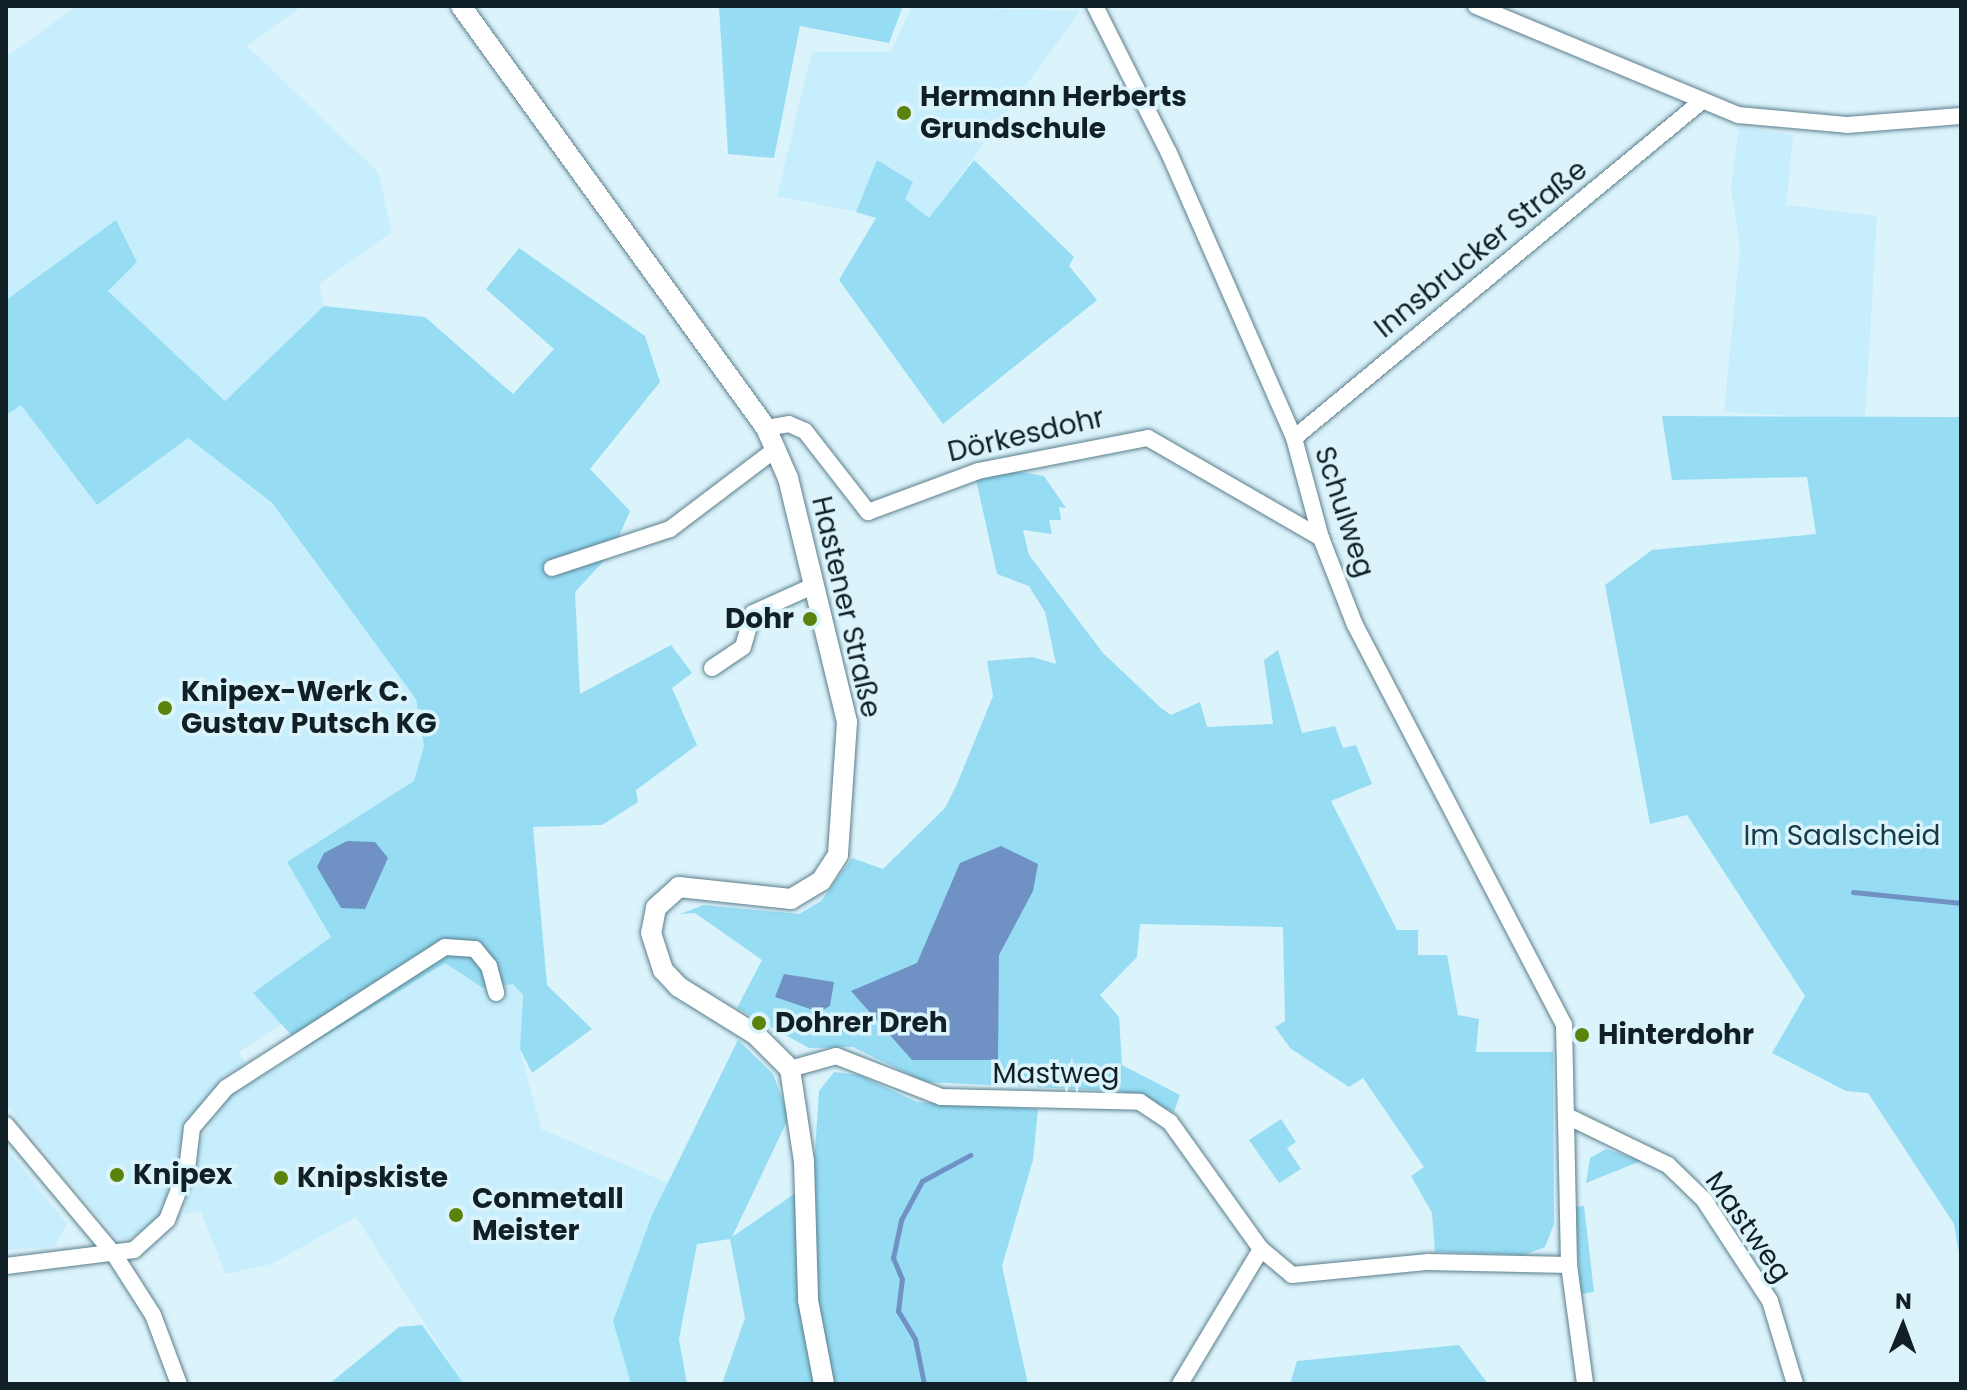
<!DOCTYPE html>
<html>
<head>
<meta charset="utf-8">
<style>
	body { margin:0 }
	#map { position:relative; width:1967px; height:1390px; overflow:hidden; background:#dbf3fb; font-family:Poppins,sans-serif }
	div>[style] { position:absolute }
	.built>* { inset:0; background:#c7eefc }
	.green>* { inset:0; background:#96ddf4 }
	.water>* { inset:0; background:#6f91c3 }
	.stream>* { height:5px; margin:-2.5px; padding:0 2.5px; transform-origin:2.5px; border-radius:2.5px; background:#6f91c3 }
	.roads { filter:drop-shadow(0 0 2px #5a7f8c) drop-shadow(0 0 2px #5a7f8c) }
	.minor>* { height:16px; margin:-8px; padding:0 8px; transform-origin:8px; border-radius:8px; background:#fff }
	.major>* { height:20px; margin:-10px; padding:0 10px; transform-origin:10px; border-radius:10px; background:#fff }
	.dots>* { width:22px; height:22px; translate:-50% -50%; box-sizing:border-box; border:4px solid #dbf3fb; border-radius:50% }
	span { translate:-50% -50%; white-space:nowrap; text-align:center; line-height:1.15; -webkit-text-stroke:7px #dbf3fb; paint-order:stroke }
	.poi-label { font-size:28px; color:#112026; font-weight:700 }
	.left { translate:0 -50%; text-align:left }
	.right { translate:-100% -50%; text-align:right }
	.street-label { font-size:28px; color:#112026 }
	.park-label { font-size:28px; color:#163b47 }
	.frame { position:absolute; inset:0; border:8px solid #112026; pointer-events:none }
	.north { position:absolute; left:1863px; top:1286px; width:80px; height:80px; -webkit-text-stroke:6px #dbf3fb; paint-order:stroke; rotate:1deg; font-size:22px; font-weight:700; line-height:32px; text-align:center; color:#112026 }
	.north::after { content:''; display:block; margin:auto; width:28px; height:36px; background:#112026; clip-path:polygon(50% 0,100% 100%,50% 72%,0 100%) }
</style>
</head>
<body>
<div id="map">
	<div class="built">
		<div style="clip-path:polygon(77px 6px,302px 6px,247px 46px,378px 172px,392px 232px,319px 284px,324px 306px,225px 401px,107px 290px,116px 220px,6px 300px,6px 57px)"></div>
		<div style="clip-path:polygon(912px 6px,1080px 11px,929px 219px,905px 199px,878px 160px,856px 212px,777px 196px,812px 52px,891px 52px)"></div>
		<div style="clip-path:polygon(1739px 127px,1793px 135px,1786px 205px,1877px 216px,1865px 420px,1724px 412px,1740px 248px,1731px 187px)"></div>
		<div style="clip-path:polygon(21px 404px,97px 504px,188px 438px,271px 503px,416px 699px,424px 746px,414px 781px,287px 862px,332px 937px,254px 993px,281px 1024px,239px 1052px,246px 1063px,225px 1075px,187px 1121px,160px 1220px,128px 1239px,118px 1239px,6px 1104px,6px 415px)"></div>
		<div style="clip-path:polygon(445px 963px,483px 988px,514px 984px,523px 995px,520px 1049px,541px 1129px,668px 1183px,613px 1320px,631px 1384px,464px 1384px,356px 1217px,271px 1264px,226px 1274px,201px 1212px,184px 1214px,199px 1143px,227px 1098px)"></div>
		<div style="clip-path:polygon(6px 1148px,67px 1224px,55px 1246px,6px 1250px)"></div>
	</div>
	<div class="green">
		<div style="clip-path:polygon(719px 6px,903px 6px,889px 43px,800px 26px,774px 158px,728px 154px)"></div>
		<div style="clip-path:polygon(877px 160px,913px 182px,905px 199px,929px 218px,974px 160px,1074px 257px,1069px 266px,1097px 300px,943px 424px,839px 280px,876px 218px,856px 212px)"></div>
		<div style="clip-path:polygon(116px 220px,137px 262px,108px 291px,225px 401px,324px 306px,425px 317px,513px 394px,554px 349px,486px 289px,519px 248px,645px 336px,660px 382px,590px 469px,630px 511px,612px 552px,575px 592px,580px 694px,671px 645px,692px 673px,672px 688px,697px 745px,636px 790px,638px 802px,602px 825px,533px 827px,547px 985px,592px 1029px,532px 1073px,520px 1049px,523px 995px,513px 984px,483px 988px,445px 963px,304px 1049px,253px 993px,331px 937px,287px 862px,414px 781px,424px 746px,416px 699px,272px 503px,188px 438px,97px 505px,21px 405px,6px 415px,6px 300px)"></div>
		<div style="clip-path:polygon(1662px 416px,1961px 417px,1961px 1266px,1954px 1224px,1868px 1093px,1846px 1091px,1772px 1053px,1805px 996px,1687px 815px,1650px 824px,1605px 585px,1652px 550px,1816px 534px,1807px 477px,1672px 480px)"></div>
		<div style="clip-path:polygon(1016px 471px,1044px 476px,1066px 508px,1059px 507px,1061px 520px,1049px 520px,1052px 534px,1023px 530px,1029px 555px,1103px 653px,1161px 708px,1171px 715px,1200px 702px,1207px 727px,1273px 724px,1264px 660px,1278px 650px,1302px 733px,1335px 726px,1343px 748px,1356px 745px,1372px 784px,1331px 801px,1397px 930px,1418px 930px,1418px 955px,1447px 955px,1458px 1015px,1479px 1019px,1476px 1052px,1553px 1052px,1554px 1224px,1545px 1247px,1524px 1255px,1435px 1252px,1432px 1213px,1411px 1176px,1424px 1167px,1363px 1078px,1349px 1087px,1290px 1048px,1275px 1027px,1285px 1021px,1283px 927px,1140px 924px,1137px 957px,1100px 995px,1119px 1017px,1122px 1065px,1180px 1095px,1174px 1112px,1119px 1091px,925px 1082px,853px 1047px,809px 1048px,737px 1008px,762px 960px,695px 913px,680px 914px,704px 905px,799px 914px,821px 901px,852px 858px,883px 869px,945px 808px,957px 784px,993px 696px,987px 661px,1032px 657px,1056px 664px,1045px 612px,1029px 586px,997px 574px,976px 480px)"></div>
		<div style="clip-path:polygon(738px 1040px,773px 1074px,789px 1117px,732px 1237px,813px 1181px,819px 1091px,834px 1072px,859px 1075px,917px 1102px,1038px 1109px,1033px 1160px,1002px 1266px,1028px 1384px,722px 1384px,745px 1318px,730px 1239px,697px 1244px,679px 1339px,687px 1384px,631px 1384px,613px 1321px,652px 1215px)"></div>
		<div style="clip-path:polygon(1281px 1119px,1296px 1142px,1287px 1148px,1301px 1169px,1279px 1183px,1249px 1140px)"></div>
		<div style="clip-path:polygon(1606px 1149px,1641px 1161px,1586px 1183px,1590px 1158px)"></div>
		<div style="clip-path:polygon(1584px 1206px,1594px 1292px,1581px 1294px,1574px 1207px)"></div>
		<div style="clip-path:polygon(422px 1325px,464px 1384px,329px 1384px,399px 1327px)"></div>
		<div style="clip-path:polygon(1459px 1345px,1488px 1384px,1290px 1384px,1297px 1361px)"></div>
	</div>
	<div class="water">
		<div style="clip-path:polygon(347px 841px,375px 842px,388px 858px,365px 909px,341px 908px,317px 867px,324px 853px)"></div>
		<div style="clip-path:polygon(1001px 846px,1038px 864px,1033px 891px,999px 955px,998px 1060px,912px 1060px,851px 991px,917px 963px,960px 863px)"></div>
		<div style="clip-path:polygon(784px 974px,834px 982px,830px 1006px,819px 1012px,775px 997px)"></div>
	</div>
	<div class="stream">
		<div style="left:1853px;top:892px;width:109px;rotate:5.8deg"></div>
		<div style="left:924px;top:1384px;width:46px;rotate:-101.3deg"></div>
		<div style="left:915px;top:1339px;width:33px;rotate:-121deg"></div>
		<div style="left:898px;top:1311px;width:32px;rotate:-83deg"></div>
		<div style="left:902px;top:1279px;width:23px;rotate:-113deg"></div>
		<div style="left:893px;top:1258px;width:39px;rotate:-78deg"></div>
		<div style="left:901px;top:1220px;width:44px;rotate:-61.7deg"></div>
		<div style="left:922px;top:1181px;width:55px;rotate:-28.4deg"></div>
	</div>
	<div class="roads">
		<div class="minor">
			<div style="left:1095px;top:6px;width:165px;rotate:63.3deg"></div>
			<div style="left:1169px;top:153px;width:311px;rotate:66.3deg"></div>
			<div style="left:1294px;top:438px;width:104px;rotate:74.9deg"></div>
			<div style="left:1321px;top:538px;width:93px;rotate:68.7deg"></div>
			<div style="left:1355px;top:625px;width:451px;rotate:62.4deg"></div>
			<div style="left:1564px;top:1025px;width:240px;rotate:88.8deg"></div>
			<div style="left:1569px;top:1265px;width:120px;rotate:82.3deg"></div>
			<div style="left:1476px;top:6px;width:284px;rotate:22.6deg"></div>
			<div style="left:1738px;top:115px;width:109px;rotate:5.2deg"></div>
			<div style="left:1847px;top:125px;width:114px;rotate:-4.5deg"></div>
			<div style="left:766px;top:428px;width:23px;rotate:-10deg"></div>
			<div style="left:789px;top:424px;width:17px;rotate:24deg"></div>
			<div style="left:805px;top:431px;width:103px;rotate:52.1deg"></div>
			<div style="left:868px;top:512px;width:117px;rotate:-20.4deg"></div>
			<div style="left:978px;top:471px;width:173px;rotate:-11deg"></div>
			<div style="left:1148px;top:438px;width:200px;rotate:30deg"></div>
			<div style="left:1294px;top:438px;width:529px;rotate:-39.56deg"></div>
			<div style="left:552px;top:568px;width:124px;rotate:-18.3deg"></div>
			<div style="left:670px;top:529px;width:134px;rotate:-37.1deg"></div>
			<div style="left:712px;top:668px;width:37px;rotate:-34deg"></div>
			<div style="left:743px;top:647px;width:35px;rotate:-74deg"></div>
			<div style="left:753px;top:613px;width:68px;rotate:-24.3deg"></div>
			<div style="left:790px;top:1069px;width:48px;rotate:-15.8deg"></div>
			<div style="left:836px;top:1056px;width:113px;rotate:21.3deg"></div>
			<div style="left:941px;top:1097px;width:199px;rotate:1.4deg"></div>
			<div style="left:1140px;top:1102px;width:36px;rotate:34deg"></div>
			<div style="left:1170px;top:1122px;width:156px;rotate:54.4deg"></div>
			<div style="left:1261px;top:1249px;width:40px;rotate:40deg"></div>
			<div style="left:1292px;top:1275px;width:137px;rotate:-5.5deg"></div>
			<div style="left:1428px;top:1262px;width:141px;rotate:1.2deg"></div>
			<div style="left:1569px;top:1117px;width:110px;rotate:25.9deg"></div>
			<div style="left:1668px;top:1165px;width:50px;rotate:44.2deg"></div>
			<div style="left:1704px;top:1200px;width:121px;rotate:56.8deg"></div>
			<div style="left:1770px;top:1301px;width:87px;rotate:73.2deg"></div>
			<div style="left:6px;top:1125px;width:168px;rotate:50.1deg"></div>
			<div style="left:114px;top:1254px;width:72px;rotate:57.4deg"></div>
			<div style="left:153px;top:1315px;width:74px;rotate:69.4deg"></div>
			<div style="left:6px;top:1266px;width:129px;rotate:-7.1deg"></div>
			<div style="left:134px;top:1250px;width:45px;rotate:-42.3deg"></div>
			<div style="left:167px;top:1220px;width:55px;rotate:-68.6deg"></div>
			<div style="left:187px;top:1169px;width:41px;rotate:-83deg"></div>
			<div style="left:192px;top:1128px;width:52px;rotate:-49.6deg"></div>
			<div style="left:226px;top:1088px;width:260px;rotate:-32.8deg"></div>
			<div style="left:445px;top:947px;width:30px;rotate:4deg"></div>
			<div style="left:475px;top:949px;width:22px;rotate:51deg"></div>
			<div style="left:489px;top:966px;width:28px;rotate:75deg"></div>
			<div style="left:1180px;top:1384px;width:157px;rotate:-59deg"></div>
		</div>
		<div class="major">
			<div style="left:461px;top:6px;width:521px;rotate:54.14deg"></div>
			<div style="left:766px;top:428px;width:55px;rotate:66.3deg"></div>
			<div style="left:788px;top:478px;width:251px;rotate:76.4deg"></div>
			<div style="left:847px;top:722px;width:133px;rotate:93.9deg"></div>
			<div style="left:838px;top:855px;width:31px;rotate:123deg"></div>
			<div style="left:821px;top:881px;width:35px;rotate:149deg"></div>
			<div style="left:791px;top:899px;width:113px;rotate:-173.9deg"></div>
			<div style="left:679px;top:887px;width:31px;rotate:138deg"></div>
			<div style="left:656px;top:908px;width:25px;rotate:101deg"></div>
			<div style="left:651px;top:933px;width:39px;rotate:72deg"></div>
			<div style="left:663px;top:970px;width:23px;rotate:47deg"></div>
			<div style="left:679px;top:987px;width:91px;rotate:31.9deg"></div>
			<div style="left:756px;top:1035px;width:48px;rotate:45deg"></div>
			<div style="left:790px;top:1069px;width:94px;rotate:81.4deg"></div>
			<div style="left:804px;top:1162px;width:138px;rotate:88.3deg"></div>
			<div style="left:808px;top:1300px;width:86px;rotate:79.2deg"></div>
		</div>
	</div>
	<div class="dots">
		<div style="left:904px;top:113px;background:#59830b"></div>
		<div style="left:810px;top:619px;background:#59830b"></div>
		<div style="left:165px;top:708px;background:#59830b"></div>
		<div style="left:759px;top:1023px;background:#59830b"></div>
		<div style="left:1582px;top:1035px;background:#59830b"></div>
		<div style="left:117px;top:1175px;background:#59830b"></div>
		<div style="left:281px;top:1178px;background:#59830b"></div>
		<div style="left:456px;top:1215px;background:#59830b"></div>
	</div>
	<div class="poi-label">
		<span class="left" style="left:920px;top:113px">Hermann Herberts<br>Grundschule</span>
		<span class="right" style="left:794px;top:619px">Dohr</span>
		<span class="left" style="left:181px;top:708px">Knipex-Werk C.<br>Gustav Putsch KG</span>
		<span class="left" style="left:775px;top:1023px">Dohrer Dreh</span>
		<span class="left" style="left:1598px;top:1035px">Hinterdohr</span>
		<span class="left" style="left:133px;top:1175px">Knipex</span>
		<span class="left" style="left:297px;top:1178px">Knipskiste</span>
		<span class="left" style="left:472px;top:1215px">Conmetall<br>Meister</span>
	</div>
	<div class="street-label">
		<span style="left:1481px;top:249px;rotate:-39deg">Innsbrucker Straße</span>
		<span style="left:1026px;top:435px;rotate:-13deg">Dörkesdohr</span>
		<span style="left:1344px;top:512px;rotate:72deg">Schulweg</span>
		<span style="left:846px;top:607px;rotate:77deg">Hastener Straße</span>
		<span style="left:1056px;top:1074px">Mastweg</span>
		<span style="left:1748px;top:1227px;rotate:55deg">Mastweg</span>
	</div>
	<div class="park-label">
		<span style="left:1842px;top:836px">Im Saalscheid</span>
	</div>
	<div class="frame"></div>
	<div class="north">N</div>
</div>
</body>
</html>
